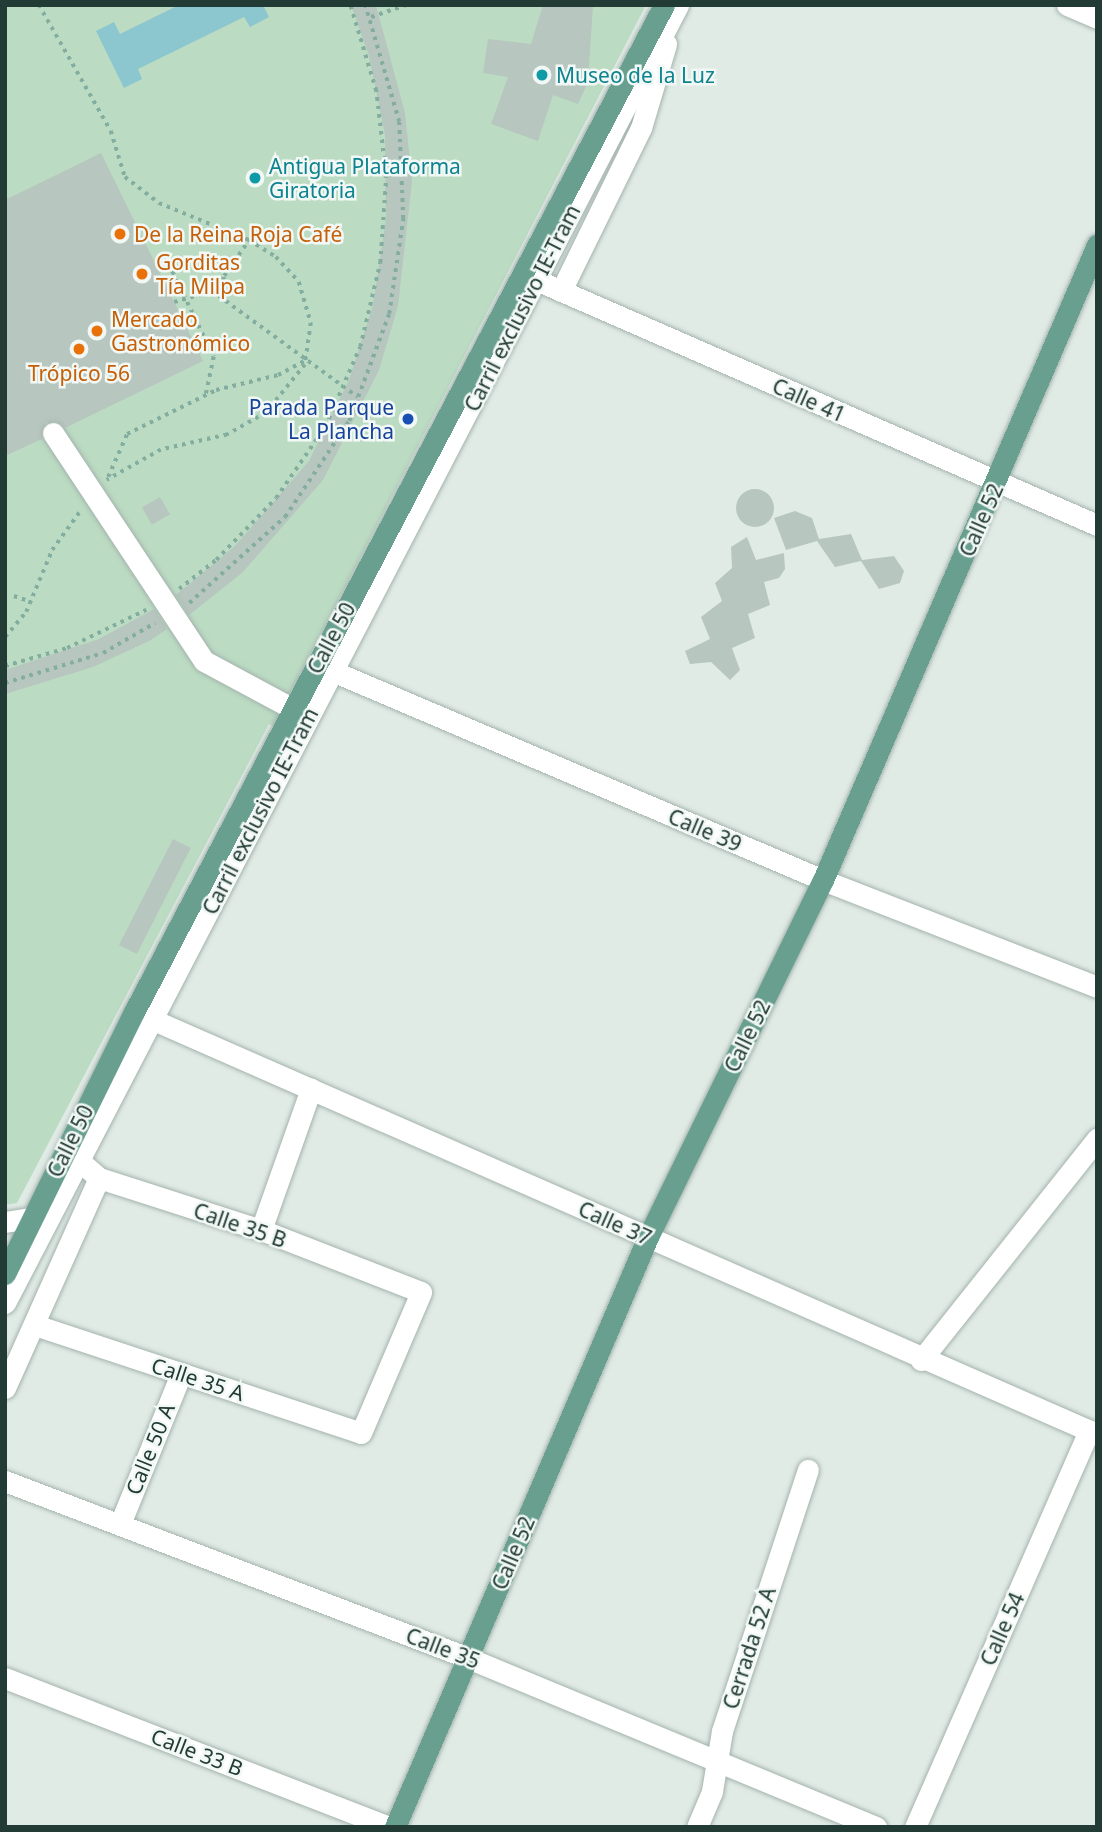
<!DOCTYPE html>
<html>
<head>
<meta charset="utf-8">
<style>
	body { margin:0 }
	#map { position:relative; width:1102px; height:1832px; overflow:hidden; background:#e1ebe6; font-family:"Noto Sans",sans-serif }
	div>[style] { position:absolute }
	.green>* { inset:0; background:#bbdbc3 }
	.water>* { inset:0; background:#8cc6ce }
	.building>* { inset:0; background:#b7c6bf; transform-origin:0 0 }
	.round { border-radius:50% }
	.path>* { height:3.5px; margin-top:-1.75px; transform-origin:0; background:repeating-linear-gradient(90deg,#83ad9f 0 3.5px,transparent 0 8.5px) }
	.roads { filter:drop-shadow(0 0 2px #a4b3ad) drop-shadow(0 0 2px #a4b3ad) }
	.minor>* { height:21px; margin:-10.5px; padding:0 10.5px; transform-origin:10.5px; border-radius:10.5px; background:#fff }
	.major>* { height:21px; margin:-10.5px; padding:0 10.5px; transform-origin:10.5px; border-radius:10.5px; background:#689f8f }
	.dots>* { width:19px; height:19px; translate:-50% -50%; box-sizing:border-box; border:4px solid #f2f8f5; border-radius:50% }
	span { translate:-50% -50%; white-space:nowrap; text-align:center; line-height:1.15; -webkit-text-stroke:5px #f2f8f5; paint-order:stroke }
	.culture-label { font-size:21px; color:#0d838f }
	.left { translate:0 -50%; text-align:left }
	.food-label { font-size:21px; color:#c56008 }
	.street-label { font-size:21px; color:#223b34 }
	.transit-label { font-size:21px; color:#164399 }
	.right { translate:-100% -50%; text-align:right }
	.frame { position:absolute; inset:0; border:7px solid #223b34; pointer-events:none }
</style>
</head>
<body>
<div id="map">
	<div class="green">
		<div style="clip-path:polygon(5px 5px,646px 5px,273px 726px,269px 724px,17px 1203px,5px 1205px)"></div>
	</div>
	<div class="water">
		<div style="clip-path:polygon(179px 5px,263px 5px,269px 17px,250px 27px,244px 17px,138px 69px,142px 79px,124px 88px,96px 31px,114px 22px,120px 34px)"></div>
	</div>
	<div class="building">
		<div style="clip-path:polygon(351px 5px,376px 5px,405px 113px,412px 181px,398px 306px,379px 370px,323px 480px,242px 573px,189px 615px,176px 595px,235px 546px,309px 461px,349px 380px,373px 305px,386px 218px,385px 135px,369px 56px)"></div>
		<div style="clip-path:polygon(543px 5px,593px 5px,588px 82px,578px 104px,553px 95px,538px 141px,491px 124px,508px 77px,483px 73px,488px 39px,531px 44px)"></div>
		<div style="clip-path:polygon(101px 153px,203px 361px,65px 428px,46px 422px,42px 439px,5px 456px,5px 200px)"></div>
		<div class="round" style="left:736px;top:489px;width:38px;height:38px"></div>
		<div style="left:160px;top:497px;width:20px;height:21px;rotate:60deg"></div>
		<div style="clip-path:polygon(795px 511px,812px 518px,819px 539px,851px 534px,862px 560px,894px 556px,904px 571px,900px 583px,879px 589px,861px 561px,835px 567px,817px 541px,786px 550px,774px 518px)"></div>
		<div style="clip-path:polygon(747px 537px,756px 560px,784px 553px,785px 569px,779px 578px,764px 582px,770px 605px,748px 614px,755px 638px,732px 648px,740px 670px,730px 680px,711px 662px,690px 664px,685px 651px,710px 639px,701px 617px,722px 601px,715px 583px,732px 568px,731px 547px)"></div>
		<div style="clip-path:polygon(154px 609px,167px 629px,149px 641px,93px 667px,5px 694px,5px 670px,99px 639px)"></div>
		<div style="left:173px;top:839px;width:20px;height:119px;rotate:27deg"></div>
	</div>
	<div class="path">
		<div style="left:39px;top:5px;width:145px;rotate:60.3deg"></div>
		<div style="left:111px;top:131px;width:48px;rotate:73.1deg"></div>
		<div style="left:125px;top:177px;width:43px;rotate:37.4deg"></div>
		<div style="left:159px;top:203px;width:97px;rotate:22.3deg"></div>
		<div style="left:249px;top:240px;width:32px;rotate:32deg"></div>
		<div style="left:276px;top:257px;width:34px;rotate:47deg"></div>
		<div style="left:299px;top:282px;width:43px;rotate:73.7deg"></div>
		<div style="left:311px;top:323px;width:42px;rotate:98.1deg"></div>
		<div style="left:305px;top:365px;width:62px;rotate:129.1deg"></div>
		<div style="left:266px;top:413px;width:45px;rotate:150.6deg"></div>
		<div style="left:227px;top:435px;width:68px;rotate:167.2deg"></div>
		<div style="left:161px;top:450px;width:62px;rotate:150.9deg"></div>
		<div style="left:371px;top:17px;width:36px;rotate:-19deg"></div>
		<div style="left:169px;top:264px;width:103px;rotate:64.2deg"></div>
		<div style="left:214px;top:357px;width:39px;rotate:102deg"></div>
		<div style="left:219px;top:297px;width:22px;rotate:-77deg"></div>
		<div style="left:224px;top:276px;width:44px;rotate:-55.2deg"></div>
		<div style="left:174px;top:302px;width:40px;rotate:-16deg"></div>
		<div style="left:212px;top:291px;width:180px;rotate:36deg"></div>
		<div style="left:108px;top:477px;width:47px;rotate:-66.2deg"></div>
		<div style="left:127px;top:434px;width:99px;rotate:-26.3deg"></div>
		<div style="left:216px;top:390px;width:64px;rotate:-13.6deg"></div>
		<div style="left:278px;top:375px;width:30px;rotate:-28deg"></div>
		<div style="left:179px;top:589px;width:47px;rotate:-38.1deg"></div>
		<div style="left:216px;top:560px;width:86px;rotate:-45.9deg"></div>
		<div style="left:276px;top:498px;width:86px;rotate:-55.4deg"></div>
		<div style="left:325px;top:427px;width:87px;rotate:-66.4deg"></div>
		<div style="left:360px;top:347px;width:86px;rotate:-76.6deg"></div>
		<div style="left:380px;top:263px;width:86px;rotate:-86deg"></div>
		<div style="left:386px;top:177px;width:87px;rotate:-96.6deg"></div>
		<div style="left:376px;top:91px;width:90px;rotate:-106.8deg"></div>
		<div style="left:14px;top:596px;width:18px;rotate:19deg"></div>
		<div style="left:189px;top:603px;width:129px;rotate:-41.9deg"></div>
		<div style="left:285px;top:517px;width:115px;rotate:-56.3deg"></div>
		<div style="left:349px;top:421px;width:114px;rotate:-69.5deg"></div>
		<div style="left:389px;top:314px;width:96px;rotate:-81.6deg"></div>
		<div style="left:403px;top:219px;width:97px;rotate:-92.4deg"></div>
		<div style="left:399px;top:122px;width:122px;rotate:-106.2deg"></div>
		<div style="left:5px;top:637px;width:33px;rotate:-50deg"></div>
		<div style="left:26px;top:612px;width:67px;rotate:-67.2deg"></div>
		<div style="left:52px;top:550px;width:49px;rotate:-54.1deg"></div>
		<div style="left:5px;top:666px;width:65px;rotate:-16.2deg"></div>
		<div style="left:67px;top:648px;width:88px;rotate:-25.7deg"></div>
		<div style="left:5px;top:683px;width:102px;rotate:-17deg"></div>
		<div style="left:103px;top:653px;width:60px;rotate:-30deg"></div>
	</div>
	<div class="roads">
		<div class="minor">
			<div style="left:1067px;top:5px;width:33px;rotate:23deg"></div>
			<div style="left:525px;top:275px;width:624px;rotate:23.61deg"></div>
			<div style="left:561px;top:291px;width:182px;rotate:-63.9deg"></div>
			<div style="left:641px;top:128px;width:88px;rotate:-73.4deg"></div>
			<div style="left:53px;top:433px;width:273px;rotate:56.5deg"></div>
			<div style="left:204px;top:661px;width:101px;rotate:28.3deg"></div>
			<div style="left:323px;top:667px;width:543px;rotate:23.07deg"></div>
			<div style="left:823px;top:880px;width:294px;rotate:21.3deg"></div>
			<div style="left:142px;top:1015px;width:1043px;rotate:23.69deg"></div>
			<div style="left:5px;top:1222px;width:45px;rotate:-9deg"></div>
			<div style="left:261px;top:1230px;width:150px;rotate:-70.5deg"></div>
			<div style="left:5px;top:1303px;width:1462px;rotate:-62.59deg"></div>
			<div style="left:35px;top:1325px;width:343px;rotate:18.3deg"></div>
			<div style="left:361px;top:1433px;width:153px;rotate:-66.9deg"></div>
			<div style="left:421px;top:1292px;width:172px;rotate:-158.8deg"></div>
			<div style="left:261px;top:1230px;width:170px;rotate:-162.2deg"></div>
			<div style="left:99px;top:1178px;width:38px;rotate:-139deg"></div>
			<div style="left:921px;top:1360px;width:283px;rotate:-51.5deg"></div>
			<div style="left:5px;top:1388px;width:230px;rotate:-65.9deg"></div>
			<div style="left:5px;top:1481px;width:496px;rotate:20.9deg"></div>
			<div style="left:468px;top:1658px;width:442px;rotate:22.5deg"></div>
			<div style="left:120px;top:1524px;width:162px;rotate:-67.9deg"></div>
			<div style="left:5px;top:1678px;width:412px;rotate:21.2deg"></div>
			<div style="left:697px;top:1827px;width:39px;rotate:-67deg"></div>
			<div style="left:712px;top:1791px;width:61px;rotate:-80.5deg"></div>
			<div style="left:722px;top:1731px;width:275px;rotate:-71.8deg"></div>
			<div style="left:915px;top:1827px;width:433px;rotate:-66.3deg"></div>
		</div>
		<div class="major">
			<div style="left:5px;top:1274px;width:292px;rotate:-63.8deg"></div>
			<div style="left:134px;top:1012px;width:1138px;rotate:-62.24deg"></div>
			<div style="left:395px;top:1827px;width:642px;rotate:-66.79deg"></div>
			<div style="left:648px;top:1237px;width:398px;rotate:-63.9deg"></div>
			<div style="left:823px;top:880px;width:692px;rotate:-66.66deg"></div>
		</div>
	</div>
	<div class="dots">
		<div style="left:542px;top:75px;background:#0f9aa8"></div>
		<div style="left:255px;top:178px;background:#0f9aa8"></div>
		<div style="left:120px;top:234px;background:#e8710a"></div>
		<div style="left:142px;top:274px;background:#e8710a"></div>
		<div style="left:97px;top:331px;background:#e8710a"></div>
		<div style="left:79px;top:349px;background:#e8710a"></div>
		<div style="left:408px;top:419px;background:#1a4fb4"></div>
	</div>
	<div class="culture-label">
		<span class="left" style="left:556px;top:75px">Museo de la Luz</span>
		<span class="left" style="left:269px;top:178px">Antigua Plataforma<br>Giratoria</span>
	</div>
	<div class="food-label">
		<span class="left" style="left:134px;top:234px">De la Reina Roja Café</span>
		<span class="left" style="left:156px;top:274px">Gorditas<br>Tía Milpa</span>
		<span class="left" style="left:111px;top:331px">Mercado<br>Gastronómico</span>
		<span style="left:79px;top:373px">Trópico 56</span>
	</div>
	<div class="street-label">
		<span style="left:522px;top:308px;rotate:-63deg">Carril exclusivo IE-Tram</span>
		<span style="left:809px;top:400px;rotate:24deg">Calle 41</span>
		<span style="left:981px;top:520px;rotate:-66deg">Calle 52</span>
		<span style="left:331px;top:638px;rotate:-62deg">Calle 50</span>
		<span style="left:260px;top:811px;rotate:-63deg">Carril exclusivo IE-Tram</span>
		<span style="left:705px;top:830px;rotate:23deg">Calle 39</span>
		<span style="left:747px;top:1036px;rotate:-64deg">Calle 52</span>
		<span style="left:70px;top:1141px;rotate:-64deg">Calle 50</span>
		<span style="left:615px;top:1223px;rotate:24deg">Calle 37</span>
		<span style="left:240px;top:1225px;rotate:19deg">Calle 35 B</span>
		<span style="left:198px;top:1379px;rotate:18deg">Calle 35 A</span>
		<span style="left:150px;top:1449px;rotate:-68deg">Calle 50 A</span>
		<span style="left:513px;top:1553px;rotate:-67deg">Calle 52</span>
		<span style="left:1002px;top:1629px;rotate:-66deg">Calle 54</span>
		<span style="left:443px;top:1648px;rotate:21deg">Calle 35</span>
		<span style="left:749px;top:1648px;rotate:-72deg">Cerrada 52 A</span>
		<span style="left:197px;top:1752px;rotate:21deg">Calle 33 B</span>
	</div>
	<div class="transit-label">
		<span class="right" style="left:394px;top:419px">Parada Parque<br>La Plancha</span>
	</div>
	<div class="frame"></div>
</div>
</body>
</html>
